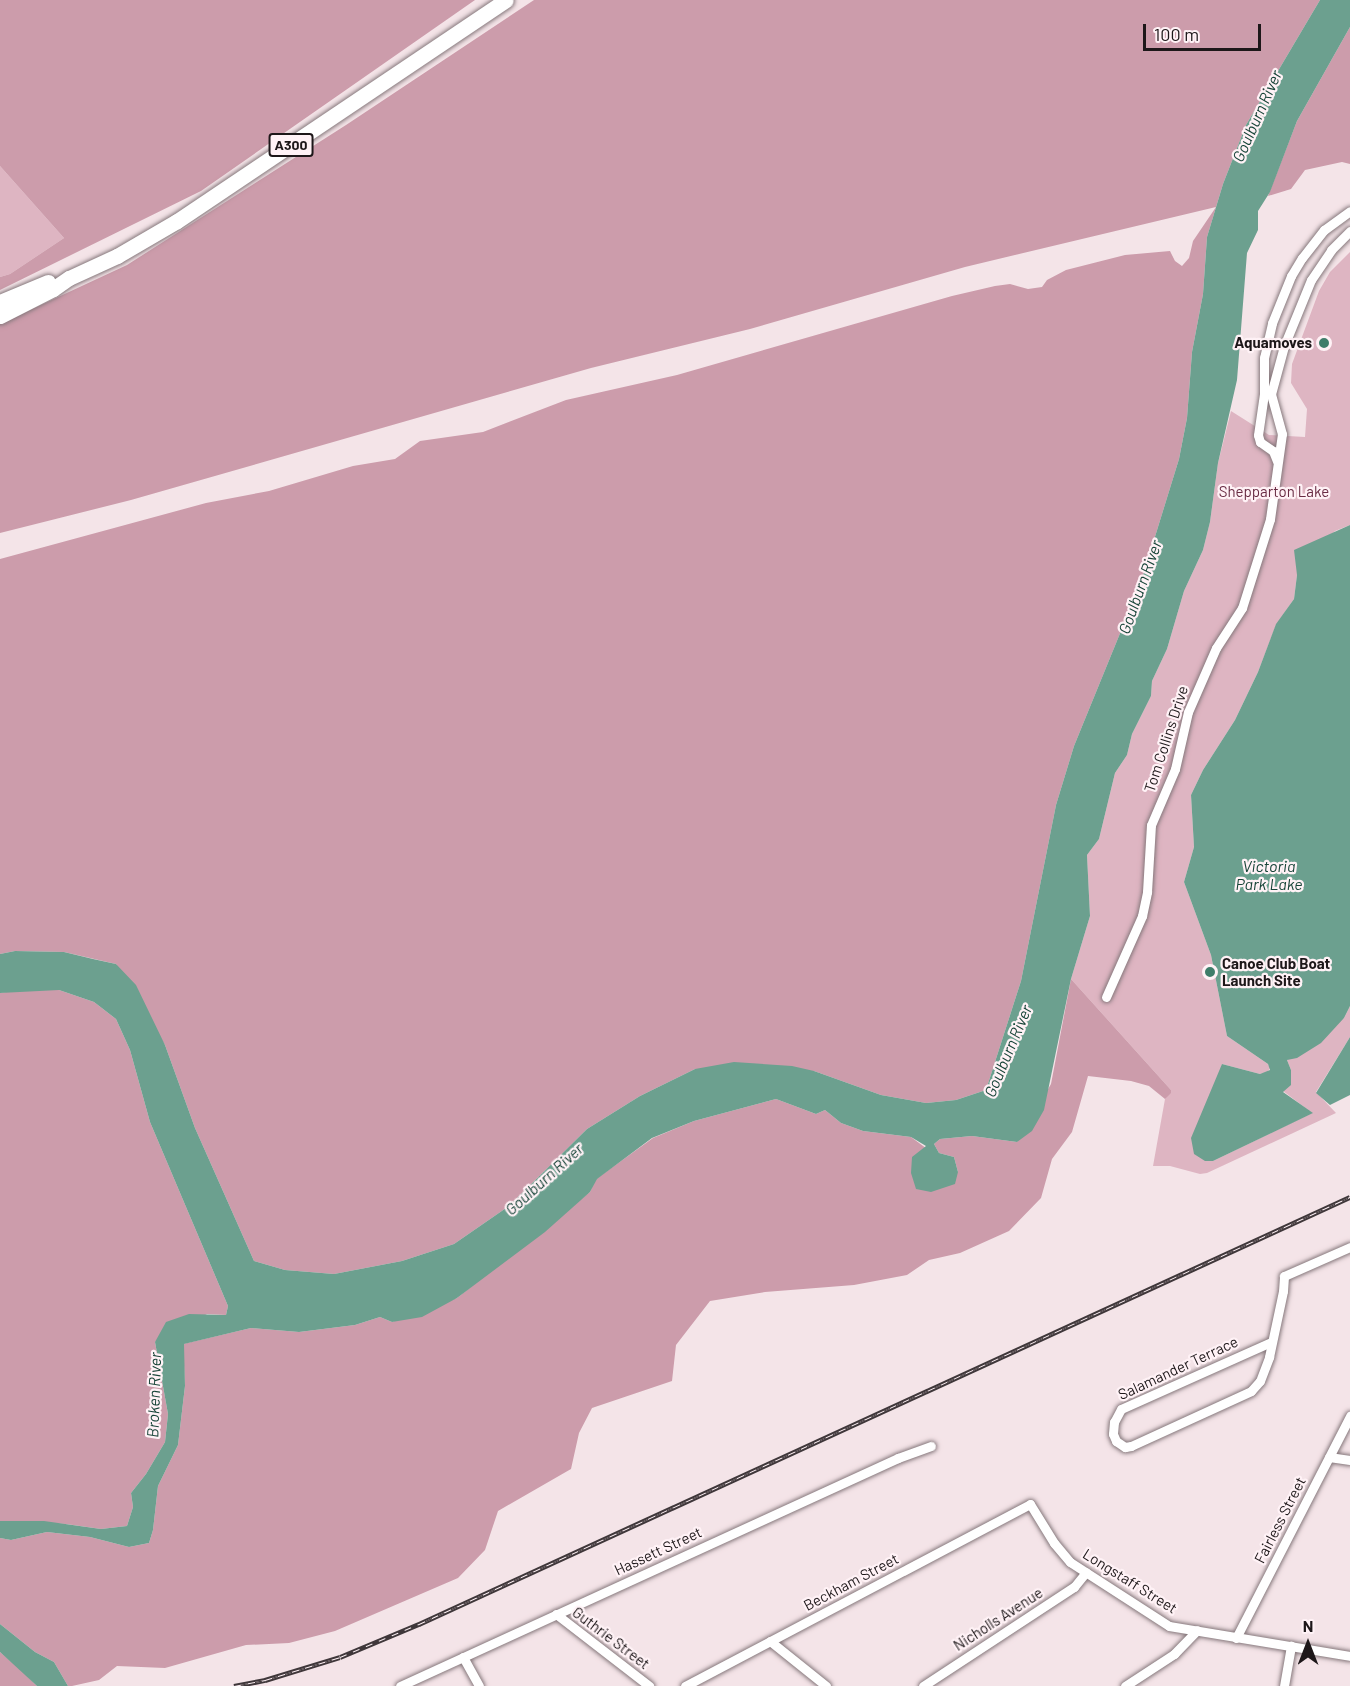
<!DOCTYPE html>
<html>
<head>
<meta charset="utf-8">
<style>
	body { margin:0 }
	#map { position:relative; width:1350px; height:1686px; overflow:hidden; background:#f4e4e8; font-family:Barlow,sans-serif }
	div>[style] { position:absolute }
	.green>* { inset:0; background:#deb5c2 }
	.forest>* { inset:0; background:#cc9cab }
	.water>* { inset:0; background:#6ca08f }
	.roads { filter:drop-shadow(0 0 2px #86787c) drop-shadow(0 0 2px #86787c) }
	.minor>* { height:9px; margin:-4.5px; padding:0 4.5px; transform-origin:4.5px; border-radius:4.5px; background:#fff }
	.trunk>* { height:15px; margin:-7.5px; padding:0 7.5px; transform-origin:7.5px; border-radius:7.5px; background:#fff }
	.rail>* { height:4.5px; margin-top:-2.25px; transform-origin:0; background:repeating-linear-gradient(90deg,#fff2f6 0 7px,#3f373a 0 14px); box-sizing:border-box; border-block:2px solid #3f373a }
	.dots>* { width:16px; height:16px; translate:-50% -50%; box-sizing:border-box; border:3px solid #fff2f6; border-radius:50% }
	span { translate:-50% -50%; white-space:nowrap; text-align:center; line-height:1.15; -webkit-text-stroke:4.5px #fff2f6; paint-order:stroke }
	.shield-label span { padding:2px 4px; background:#fff2f6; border:2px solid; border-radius:4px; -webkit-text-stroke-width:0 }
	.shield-label { font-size:14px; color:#1d1719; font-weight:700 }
	.poi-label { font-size:15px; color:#1d1719; font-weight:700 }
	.right { translate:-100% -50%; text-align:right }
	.left { translate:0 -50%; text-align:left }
	.park-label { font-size:15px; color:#692c44 }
	.street-label { font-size:15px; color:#1d1719 }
	.water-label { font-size:16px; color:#174438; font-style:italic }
	.north { position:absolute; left:1278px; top:1614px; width:60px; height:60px; -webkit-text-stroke:4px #fff2f6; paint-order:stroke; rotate:0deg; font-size:16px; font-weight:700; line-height:24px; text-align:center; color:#1d1719 }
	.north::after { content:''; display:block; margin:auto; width:21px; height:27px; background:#1d1719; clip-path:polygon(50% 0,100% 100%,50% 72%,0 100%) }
	.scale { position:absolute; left:1143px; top:24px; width:118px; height:27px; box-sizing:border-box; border:3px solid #1d1719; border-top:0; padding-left:8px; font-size:18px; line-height:21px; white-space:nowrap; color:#1d1719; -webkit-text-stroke:4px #fff2f6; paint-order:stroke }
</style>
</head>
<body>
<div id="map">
	<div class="green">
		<div style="clip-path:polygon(0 166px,64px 238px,10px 274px,0 277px)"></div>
		<div style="clip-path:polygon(1350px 252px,1350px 525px,1335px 531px,1297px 575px,1294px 599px,1276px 625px,1258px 672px,1235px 720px,1203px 770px,1191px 795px,1194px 847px,1184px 882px,1211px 955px,1227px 1036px,1268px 1064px,1270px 1068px,1267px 1073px,1260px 1074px,1222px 1064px,1213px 1161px,1312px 1113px,1283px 1091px,1291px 1070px,1287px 1060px,1344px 1018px,1350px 1006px,1350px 1037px,1316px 1092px,1336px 1113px,1207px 1173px,1200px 1174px,1170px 1166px,1153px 1166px,1165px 1099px,1171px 1090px,1071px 979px,1090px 916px,1087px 855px,1099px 839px,1115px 773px,1127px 755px,1132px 734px,1151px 696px,1152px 681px,1167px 649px,1184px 591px,1203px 550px,1210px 522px,1218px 463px,1231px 411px,1269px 435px,1305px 437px,1307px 409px,1291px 383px,1292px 364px,1319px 291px,1330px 272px)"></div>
	</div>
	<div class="forest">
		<div style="clip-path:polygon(0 0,475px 0,201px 191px,0 290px,0 277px,10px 274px,64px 238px,0 166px)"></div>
		<div style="clip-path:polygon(534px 0,1320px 0,1246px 125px,1223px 184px,1207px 237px,1203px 294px,1192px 352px,1187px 418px,1179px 459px,1141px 582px,1074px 746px,1056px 805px,1021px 981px,986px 1090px,956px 1100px,926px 1103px,881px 1095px,814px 1071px,695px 1069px,640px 1096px,587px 1129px,509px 1206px,454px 1244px,402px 1261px,334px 1274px,285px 1270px,254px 1261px,195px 1128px,165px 1045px,116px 964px,64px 952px,15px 951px,0 954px,0 559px,206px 503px,269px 491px,353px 466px,395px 459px,420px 441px,483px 432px,566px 400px,677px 375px,952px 296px,995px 286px,1010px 284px,1028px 289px,1042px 287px,1047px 280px,1066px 270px,1125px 255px,1170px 251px,1175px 261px,1182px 266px,1189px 258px,1193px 241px,1216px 207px,965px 267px,750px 329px,591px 368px,131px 500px,0 533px,0 324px,127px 265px,346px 125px)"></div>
		<div style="clip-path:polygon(1350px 27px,1350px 164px,1342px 162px,1305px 170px,1291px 189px,1268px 196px,1297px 121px)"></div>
		<div style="clip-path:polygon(1071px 979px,1171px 1090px,1171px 1093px,1165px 1099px,1149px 1086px,1131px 1081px,1088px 1076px,1072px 1132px,1052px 1159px,1041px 1198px,1009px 1231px,960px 1253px,929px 1260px,907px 1275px,854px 1285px,765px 1292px,710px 1301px,676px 1345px,672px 1381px,592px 1408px,579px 1433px,571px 1469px,498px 1511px,485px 1550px,458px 1578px,335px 1631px,289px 1643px,246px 1645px,165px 1668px,117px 1666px,99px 1680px,72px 1686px,68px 1686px,54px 1662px,35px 1652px,0 1624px,0 1538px,11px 1540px,47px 1532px,90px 1537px,129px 1547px,149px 1543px,153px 1530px,158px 1486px,178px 1445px,185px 1386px,183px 1344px,251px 1328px,299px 1332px,355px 1325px,380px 1317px,392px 1322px,457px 1298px,590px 1192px,596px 1179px,653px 1138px,694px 1121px,776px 1099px,816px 1114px,825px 1110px,841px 1123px,863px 1131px,911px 1137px,958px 1172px,954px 1157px,939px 1153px,934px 1144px,940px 1139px,972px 1136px,1017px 1142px,1051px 1084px)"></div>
		<div style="clip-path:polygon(18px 990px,59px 990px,94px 1002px,116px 1019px,130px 1050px,150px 1122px,228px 1306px,226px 1315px,207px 1314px,155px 1342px,168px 1414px,165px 1442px,146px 1474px,131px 1493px,133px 1507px,127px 1526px,101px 1529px,66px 1524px,0 1521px,0 993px)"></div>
		<div style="clip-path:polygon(0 1652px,21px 1670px,37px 1686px,0 1686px)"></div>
	</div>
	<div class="water">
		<div style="clip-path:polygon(1320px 0,1350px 0,1350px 27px,1297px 121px,1270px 192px,1258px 211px,1258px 230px,1247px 253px,1237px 380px,1218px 463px,1210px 522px,1203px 550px,1184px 591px,1167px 649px,1152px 681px,1151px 696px,1132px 734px,1127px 755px,1115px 773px,1099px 839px,1087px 855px,1090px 916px,1071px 979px,1044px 1110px,1032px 1131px,1017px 1142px,972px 1136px,940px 1139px,934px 1144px,939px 1153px,954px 1157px,958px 1172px,955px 1184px,931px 1192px,916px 1189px,911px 1173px,912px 1157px,926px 1146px,911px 1137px,863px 1131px,841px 1123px,825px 1110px,816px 1114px,776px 1099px,694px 1121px,652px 1138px,597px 1179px,590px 1192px,545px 1232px,457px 1298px,422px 1317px,392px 1322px,380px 1317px,355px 1325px,299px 1332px,251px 1328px,184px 1344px,185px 1386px,178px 1445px,158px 1486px,153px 1530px,149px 1543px,129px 1547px,90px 1537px,47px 1532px,11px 1540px,0 1538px,0 1521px,44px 1521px,101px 1529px,127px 1526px,133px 1507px,131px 1493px,146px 1474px,165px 1442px,168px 1414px,155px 1342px,166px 1322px,189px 1314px,226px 1315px,228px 1306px,150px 1122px,130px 1050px,116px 1019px,94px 1002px,59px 990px,0 993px,0 954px,15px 951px,64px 952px,93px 959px,116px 964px,136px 985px,165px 1045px,195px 1128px,254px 1261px,285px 1270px,334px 1274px,402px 1261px,454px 1244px,509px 1206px,587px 1129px,640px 1096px,695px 1069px,734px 1062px,792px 1066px,814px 1071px,881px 1095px,926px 1103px,956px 1100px,986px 1090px,1021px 981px,1056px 805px,1074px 746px,1141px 582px,1179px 459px,1187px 418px,1192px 352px,1203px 294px,1207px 237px,1223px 184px,1246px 125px)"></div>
		<div style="clip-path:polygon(1350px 525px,1350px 1006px,1344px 1018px,1321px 1043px,1297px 1058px,1287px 1060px,1291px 1070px,1291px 1085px,1283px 1092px,1313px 1113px,1213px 1161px,1205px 1161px,1194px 1154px,1191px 1138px,1222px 1064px,1260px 1074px,1270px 1070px,1268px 1064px,1227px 1036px,1211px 955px,1184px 882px,1194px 847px,1191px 795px,1203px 770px,1235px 720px,1258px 672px,1276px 624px,1294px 599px,1297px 575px,1294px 550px)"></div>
		<div style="clip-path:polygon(1350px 1037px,1350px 1095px,1330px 1105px,1316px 1093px)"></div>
		<div style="clip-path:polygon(0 1624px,35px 1652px,54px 1662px,68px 1686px,37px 1686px,0 1652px)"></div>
	</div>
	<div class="roads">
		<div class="minor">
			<div style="left:1277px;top:461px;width:11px;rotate:-112deg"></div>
			<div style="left:1273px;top:451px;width:16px;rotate:-145deg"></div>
			<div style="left:1260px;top:442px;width:7px;rotate:-106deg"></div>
			<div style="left:1258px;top:435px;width:41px;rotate:-81.7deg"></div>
			<div style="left:1264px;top:394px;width:36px;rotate:-90deg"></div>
			<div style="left:1264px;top:358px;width:36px;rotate:-77deg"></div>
			<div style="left:1272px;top:323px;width:51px;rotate:-68deg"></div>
			<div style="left:1291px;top:276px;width:21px;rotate:-59deg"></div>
			<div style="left:1302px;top:258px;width:36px;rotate:-52deg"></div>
			<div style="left:1324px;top:230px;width:32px;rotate:-36deg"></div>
			<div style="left:1106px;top:997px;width:89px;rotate:-66deg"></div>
			<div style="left:1142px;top:916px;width:25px;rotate:-78deg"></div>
			<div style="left:1147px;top:892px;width:67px;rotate:-86.6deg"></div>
			<div style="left:1151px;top:825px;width:61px;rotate:-66.8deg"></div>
			<div style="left:1175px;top:769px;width:58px;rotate:-77.2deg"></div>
			<div style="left:1188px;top:712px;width:70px;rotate:-66.4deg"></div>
			<div style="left:1216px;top:648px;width:48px;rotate:-57deg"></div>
			<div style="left:1242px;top:608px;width:93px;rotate:-72.5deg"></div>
			<div style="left:1270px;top:519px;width:86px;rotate:-82deg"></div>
			<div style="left:1282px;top:434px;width:41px;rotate:-105.4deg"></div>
			<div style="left:1271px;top:394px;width:50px;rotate:-74.8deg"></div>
			<div style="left:1284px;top:346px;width:71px;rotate:-67.8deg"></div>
			<div style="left:1311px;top:280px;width:36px;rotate:-56deg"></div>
			<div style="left:1331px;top:250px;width:27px;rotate:-45deg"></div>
			<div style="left:1271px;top:1342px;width:164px;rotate:155.9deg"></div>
			<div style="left:1121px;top:1409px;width:15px;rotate:118deg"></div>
			<div style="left:1114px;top:1422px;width:12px;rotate:95deg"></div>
			<div style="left:1113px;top:1434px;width:8px;rotate:67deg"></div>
			<div style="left:1116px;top:1441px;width:11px;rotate:34deg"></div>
			<div style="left:1125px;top:1447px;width:6px;rotate:-9deg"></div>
			<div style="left:1131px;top:1446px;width:132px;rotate:-24.6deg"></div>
			<div style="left:1251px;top:1391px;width:13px;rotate:-48deg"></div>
			<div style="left:1260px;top:1381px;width:26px;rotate:-69deg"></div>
			<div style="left:1269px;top:1357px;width:67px;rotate:-78deg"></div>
			<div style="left:1283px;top:1291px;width:15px;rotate:-86deg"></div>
			<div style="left:1284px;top:1276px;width:72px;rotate:-23.7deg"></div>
			<div style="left:1329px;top:1457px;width:21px;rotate:8deg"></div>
			<div style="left:556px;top:1614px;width:118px;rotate:37.7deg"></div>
			<div style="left:1236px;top:1638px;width:250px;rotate:-62.8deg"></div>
			<div style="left:770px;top:1641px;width:72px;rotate:38.8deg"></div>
			<div style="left:463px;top:1657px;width:33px;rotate:61deg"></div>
			<div style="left:400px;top:1686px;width:548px;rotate:-24.6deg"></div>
			<div style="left:898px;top:1458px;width:35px;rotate:-20deg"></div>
			<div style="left:685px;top:1686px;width:390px;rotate:-27.8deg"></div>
			<div style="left:1030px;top:1504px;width:46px;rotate:58.4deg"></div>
			<div style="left:1054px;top:1543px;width:25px;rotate:50deg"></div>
			<div style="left:1070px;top:1562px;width:118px;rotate:32.9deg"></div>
			<div style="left:1169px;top:1626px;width:183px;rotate:9.4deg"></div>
			<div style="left:923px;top:1686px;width:181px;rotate:-33.3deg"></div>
			<div style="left:1074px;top:1587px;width:19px;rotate:-51deg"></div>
			<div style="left:1125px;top:1686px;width:59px;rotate:-33.1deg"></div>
			<div style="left:1174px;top:1654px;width:33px;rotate:-46deg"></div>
			<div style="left:1284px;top:1686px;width:41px;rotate:-80.1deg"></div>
		</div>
		<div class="trunk">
			<div style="left:0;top:302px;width:52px;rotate:-22.6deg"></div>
			<div style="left:0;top:316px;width:59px;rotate:-27deg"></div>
			<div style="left:53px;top:289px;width:19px;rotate:-35deg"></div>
			<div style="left:69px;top:278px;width:53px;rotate:-24.6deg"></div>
			<div style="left:117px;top:256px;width:69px;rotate:-30.3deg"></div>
			<div style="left:177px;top:221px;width:396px;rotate:-33.9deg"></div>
		</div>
	</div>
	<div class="rail">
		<div style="left:234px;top:1686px;width:32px;rotate:-11deg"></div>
		<div style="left:265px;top:1680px;width:78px;rotate:-17deg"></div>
		<div style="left:340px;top:1657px;width:86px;rotate:-22.7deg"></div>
		<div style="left:419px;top:1624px;width:1024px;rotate:-24.64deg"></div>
	</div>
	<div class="dots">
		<div style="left:1324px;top:343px;background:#3f7d6a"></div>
		<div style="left:1210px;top:972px;background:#3f7d6a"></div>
	</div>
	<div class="shield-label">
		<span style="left:291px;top:145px">A300</span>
	</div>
	<div class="poi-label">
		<span class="right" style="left:1312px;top:343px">Aquamoves</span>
		<span class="left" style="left:1222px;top:972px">Canoe Club Boat<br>Launch Site</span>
	</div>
	<div class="park-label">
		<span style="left:1274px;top:492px">Shepparton Lake</span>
	</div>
	<div class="street-label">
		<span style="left:1166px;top:739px;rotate:-72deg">Tom Collins Drive</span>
		<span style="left:1178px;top:1368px;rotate:-25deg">Salamander Terrace</span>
		<span style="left:1280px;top:1520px;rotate:-63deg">Fairless Street</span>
		<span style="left:658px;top:1551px;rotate:-25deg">Hassett Street</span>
		<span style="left:1130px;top:1581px;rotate:32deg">Longstaff Street</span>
		<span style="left:851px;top:1582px;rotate:-28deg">Beckham Street</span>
		<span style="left:998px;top:1619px;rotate:-33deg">Nicholls Avenue</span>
		<span style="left:611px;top:1638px;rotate:37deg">Guthrie Street</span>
	</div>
	<div class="water-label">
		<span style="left:1257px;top:116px;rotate:-66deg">Goulburn River</span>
		<span style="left:1140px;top:587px;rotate:-70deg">Goulburn River</span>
		<span style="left:1269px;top:875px">Victoria<br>Park Lake</span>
		<span style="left:1008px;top:1051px;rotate:-67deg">Goulburn River</span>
		<span style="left:544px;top:1179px;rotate:-42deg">Goulburn River</span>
		<span style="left:154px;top:1395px;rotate:-88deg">Broken River</span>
	</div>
	<div class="north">N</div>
	<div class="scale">100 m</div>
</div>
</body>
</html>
